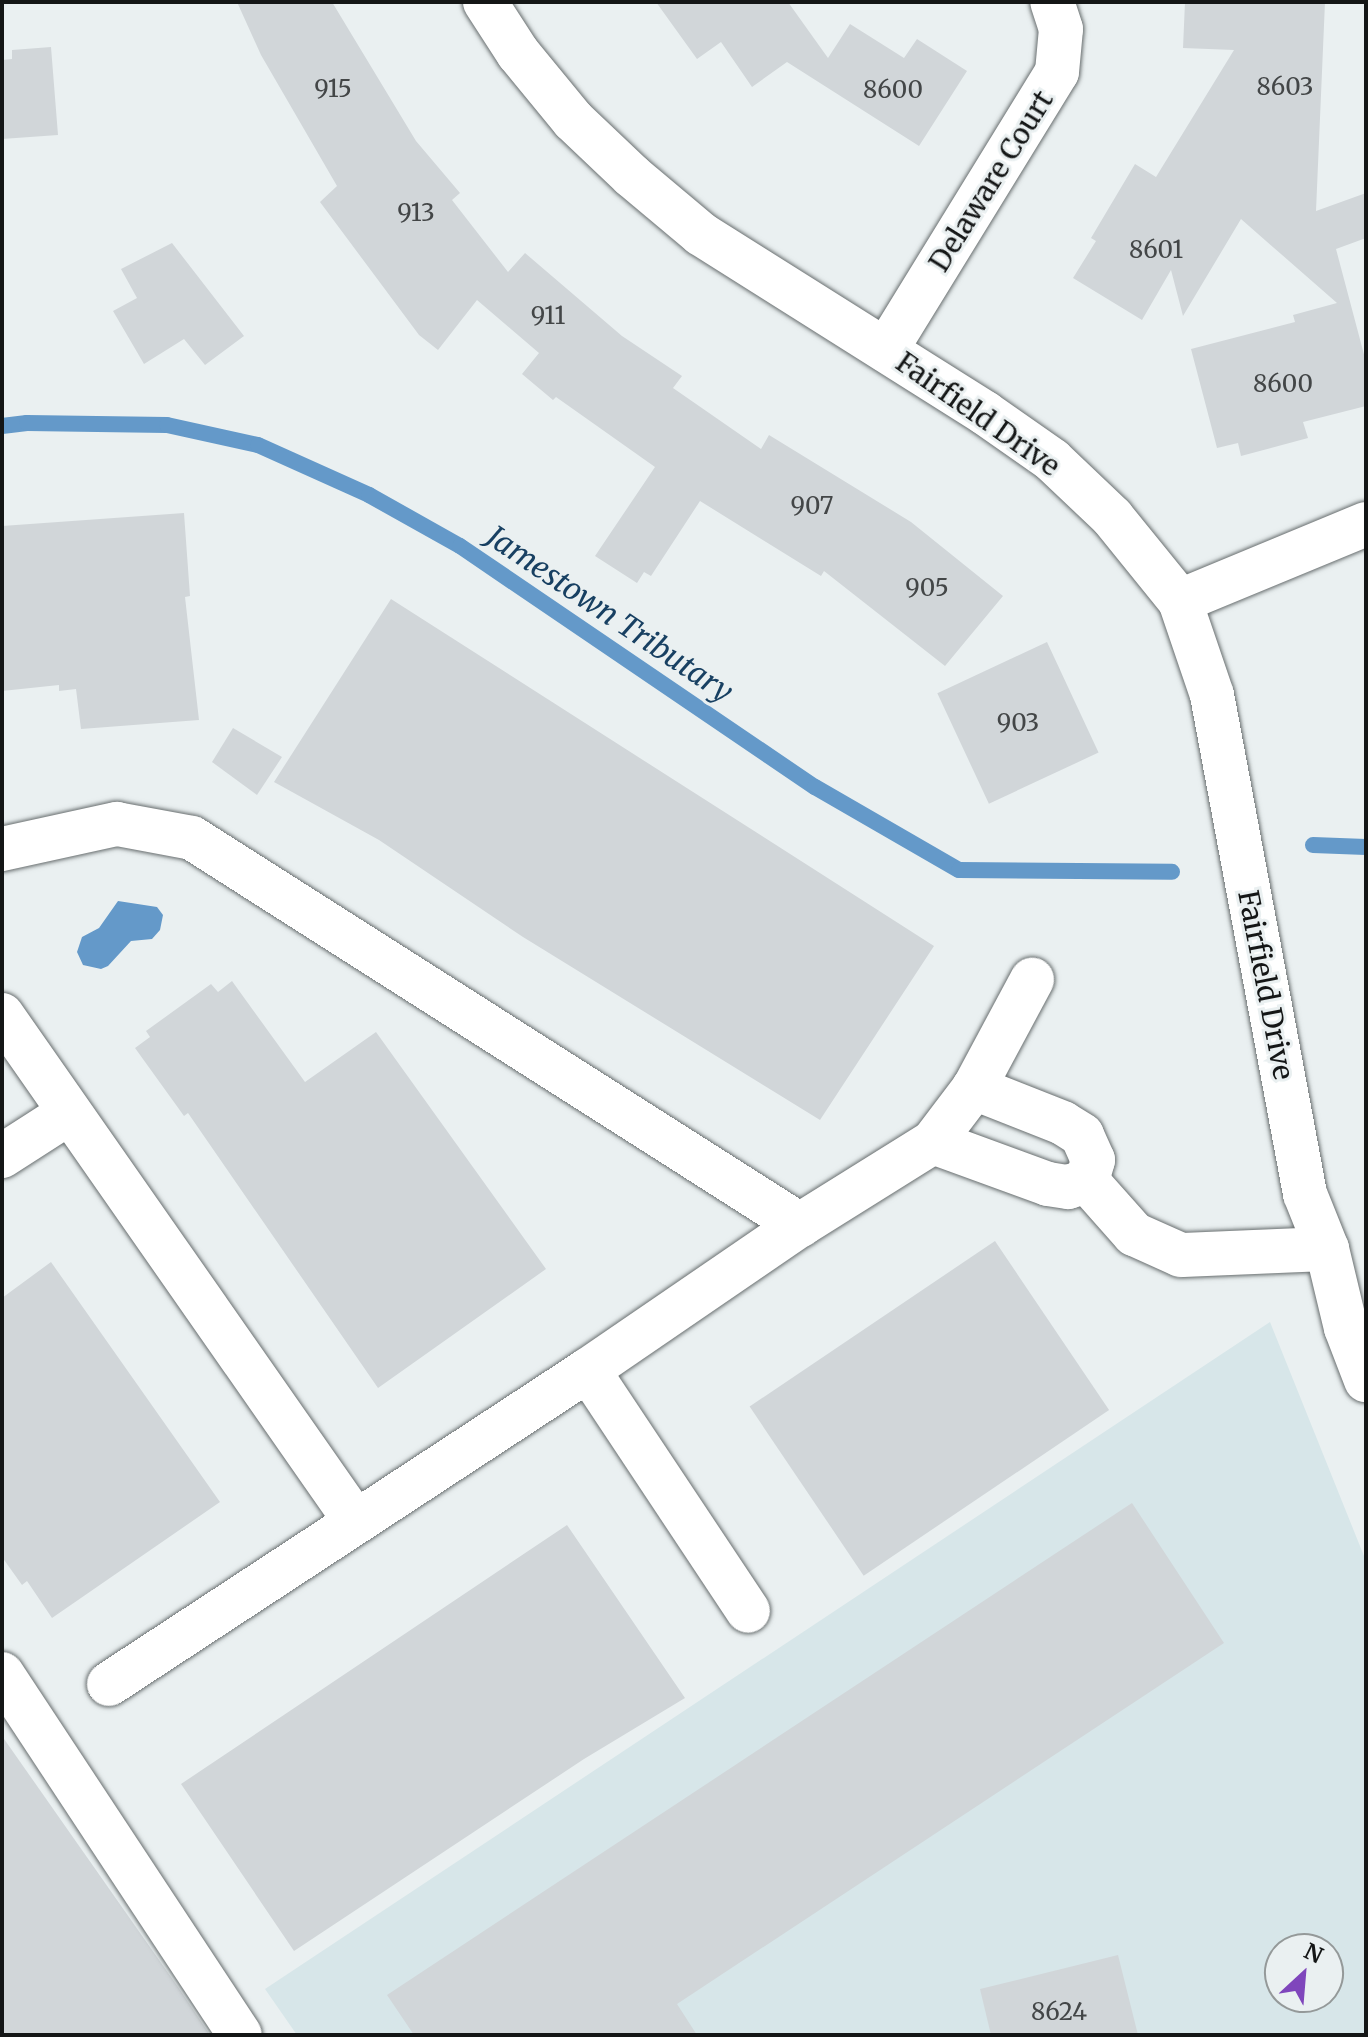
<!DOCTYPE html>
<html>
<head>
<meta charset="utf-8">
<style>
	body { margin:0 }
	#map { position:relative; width:1368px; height:2037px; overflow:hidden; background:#eaf0f1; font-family:Merriweather,serif }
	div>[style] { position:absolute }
	.built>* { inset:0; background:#d7e6e9 }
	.water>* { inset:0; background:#6499c9 }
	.stream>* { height:16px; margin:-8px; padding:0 8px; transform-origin:8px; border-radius:8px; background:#6499c9 }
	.building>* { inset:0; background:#d1d6d9; transform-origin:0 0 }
	.roads { filter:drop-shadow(0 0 2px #686e6f) drop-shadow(0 0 2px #686e6f) }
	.minor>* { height:44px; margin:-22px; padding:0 22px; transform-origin:22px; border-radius:22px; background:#fff }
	span { translate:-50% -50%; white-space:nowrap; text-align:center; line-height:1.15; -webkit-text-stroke:6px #eaf0f1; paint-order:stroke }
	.number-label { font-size:24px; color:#434647 }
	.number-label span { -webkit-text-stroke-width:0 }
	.street-label { font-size:28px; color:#141616 }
	.water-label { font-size:30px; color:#184062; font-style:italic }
	.frame { position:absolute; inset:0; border:4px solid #141616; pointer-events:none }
	.north { position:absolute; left:1264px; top:1933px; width:80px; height:80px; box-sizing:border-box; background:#eaf0f1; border:2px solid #949999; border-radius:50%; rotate:26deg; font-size:22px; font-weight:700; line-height:32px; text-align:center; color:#141616 }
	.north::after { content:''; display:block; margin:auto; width:28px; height:36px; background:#7f46bc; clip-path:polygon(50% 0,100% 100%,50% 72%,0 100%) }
</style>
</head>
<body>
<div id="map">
	<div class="built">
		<div style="clip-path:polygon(evenodd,1270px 1322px,1366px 1561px,1366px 2035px,297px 2035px,265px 1989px,1270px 1322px,1280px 1949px,1328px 1949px,1328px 1997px,1280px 1997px,1280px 1949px)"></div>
	</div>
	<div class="water">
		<div style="clip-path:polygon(118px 901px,157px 907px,163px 915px,160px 930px,152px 939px,131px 941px,108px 966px,101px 969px,83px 965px,77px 952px,82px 937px,99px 928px)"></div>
	</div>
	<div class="stream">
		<div style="left:2px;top:426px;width:25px;rotate:-7deg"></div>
		<div style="left:27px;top:423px;width:140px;rotate:0.8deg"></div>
		<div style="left:167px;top:425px;width:93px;rotate:12.4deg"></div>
		<div style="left:258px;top:445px;width:122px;rotate:24.2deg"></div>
		<div style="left:369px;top:495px;width:104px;rotate:29.3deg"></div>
		<div style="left:460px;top:546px;width:429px;rotate:34.2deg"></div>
		<div style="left:815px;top:787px;width:166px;rotate:30deg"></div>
		<div style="left:959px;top:870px;width:213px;rotate:0.5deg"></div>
		<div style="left:1313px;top:845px;width:53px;rotate:2.2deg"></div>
	</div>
	<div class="building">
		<div style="clip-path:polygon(237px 2px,332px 2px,416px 141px,460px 193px,452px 200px,508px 272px,525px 253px,622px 336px,682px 376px,673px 388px,761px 449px,769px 435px,911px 522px,1003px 596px,945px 666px,824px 571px,821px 576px,700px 501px,651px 576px,644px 572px,637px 583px,595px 556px,655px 467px,556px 397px,553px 400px,522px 374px,539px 353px,477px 300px,438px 350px,419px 335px,320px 202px,337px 186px,261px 55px)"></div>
		<div style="clip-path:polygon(656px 2px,788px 2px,828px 58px,850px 24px,904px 58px,917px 39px,967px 71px,919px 146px,787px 62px,752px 87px,721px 42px,697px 59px)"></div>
		<div style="clip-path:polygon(1185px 2px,1325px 2px,1316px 211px,1366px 193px,1366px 238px,1336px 249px,1366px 362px,1366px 406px,1303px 422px,1308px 438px,1241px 456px,1238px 443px,1217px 448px,1191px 349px,1295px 322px,1293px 315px,1337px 303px,1241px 219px,1183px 316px,1171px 270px,1142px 320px,1073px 278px,1096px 241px,1091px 238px,1135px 164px,1156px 177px,1234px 50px,1183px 48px)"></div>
		<div style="clip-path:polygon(51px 47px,58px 135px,2px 139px,2px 60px,12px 59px,12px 50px)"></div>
		<div style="clip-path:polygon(172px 243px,244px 336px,205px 365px,184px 339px,144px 364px,113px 311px,137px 298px,121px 269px)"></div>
		<div style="clip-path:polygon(184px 513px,190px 596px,185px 597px,199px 720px,81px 729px,76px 689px,59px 691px,59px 685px,2px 691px,2px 526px)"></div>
		<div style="clip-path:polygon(391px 599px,934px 946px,820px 1120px,523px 937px,379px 840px,274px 782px)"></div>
		<div style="left:1047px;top:642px;width:122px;height:121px;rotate:65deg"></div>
		<div style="clip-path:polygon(233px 728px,282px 757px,257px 795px,212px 762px)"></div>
		<div style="clip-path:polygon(232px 981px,305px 1082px,376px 1032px,546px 1269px,378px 1388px,188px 1113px,184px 1116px,135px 1048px,150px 1037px,146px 1031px,211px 984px,218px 992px)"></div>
		<div style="left:995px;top:1241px;width:204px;height:296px;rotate:56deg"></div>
		<div style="clip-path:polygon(51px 1262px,220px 1502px,52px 1618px,27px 1581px,22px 1585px,2px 1557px,2px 1298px)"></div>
		<div style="clip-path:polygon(1132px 1503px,1224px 1643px,677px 2004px,697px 2035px,414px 2035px,387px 1995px)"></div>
		<div style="clip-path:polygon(567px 1525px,685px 1698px,584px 1759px,294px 1951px,181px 1784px)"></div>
		<div style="clip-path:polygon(2px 1736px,178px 1987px,210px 2035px,2px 2035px)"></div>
		<div style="clip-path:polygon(1118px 1955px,1138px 2035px,991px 2035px,980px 1989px)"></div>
	</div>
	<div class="roads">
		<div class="minor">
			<div style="left:485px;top:2px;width:61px;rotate:57.1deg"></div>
			<div style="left:518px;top:53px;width:87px;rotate:50.6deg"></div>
			<div style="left:573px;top:120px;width:81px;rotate:43.5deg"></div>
			<div style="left:632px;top:176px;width:90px;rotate:40deg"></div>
			<div style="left:701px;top:234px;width:336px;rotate:32.2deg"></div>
			<div style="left:985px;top:413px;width:82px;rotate:35deg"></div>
			<div style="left:1052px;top:460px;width:83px;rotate:43.5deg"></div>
			<div style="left:1112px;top:517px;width:108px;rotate:51deg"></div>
			<div style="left:1180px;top:601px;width:99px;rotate:71.2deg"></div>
			<div style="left:1212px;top:695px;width:508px;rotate:79.44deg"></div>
			<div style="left:1305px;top:1194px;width:59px;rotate:68.2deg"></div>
			<div style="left:1327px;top:1249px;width:81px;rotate:76.5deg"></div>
			<div style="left:1346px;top:1328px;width:56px;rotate:69deg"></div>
			<div style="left:886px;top:350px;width:326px;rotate:-58.4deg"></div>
			<div style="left:1057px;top:72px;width:43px;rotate:-84.7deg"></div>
			<div style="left:1061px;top:29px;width:28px;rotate:-108deg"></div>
			<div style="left:1180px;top:601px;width:201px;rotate:-22.5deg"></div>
			<div style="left:2px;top:849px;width:118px;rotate:-12.3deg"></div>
			<div style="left:117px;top:824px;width:76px;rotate:10.6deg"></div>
			<div style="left:192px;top:838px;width:721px;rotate:32.48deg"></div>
			<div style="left:2px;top:1015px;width:618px;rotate:55.08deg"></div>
			<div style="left:933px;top:1142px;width:122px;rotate:20.1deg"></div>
			<div style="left:1048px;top:1184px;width:20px;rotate:9deg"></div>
			<div style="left:1068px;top:1187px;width:20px;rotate:-18deg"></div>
			<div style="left:1087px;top:1181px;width:22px;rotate:-74deg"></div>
			<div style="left:1093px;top:1160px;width:27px;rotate:-114deg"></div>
			<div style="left:1082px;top:1135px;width:22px;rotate:-148deg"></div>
			<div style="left:1063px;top:1123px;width:96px;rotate:-158.5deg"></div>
			<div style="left:2px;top:1156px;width:80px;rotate:-32.7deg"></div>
			<div style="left:1087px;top:1181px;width:71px;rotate:48.4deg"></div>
			<div style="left:1134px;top:1234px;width:51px;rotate:24.1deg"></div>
			<div style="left:1181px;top:1255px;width:146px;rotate:-2.4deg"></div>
			<div style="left:588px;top:1370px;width:289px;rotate:56.4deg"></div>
			<div style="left:2px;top:1674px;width:432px;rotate:56.6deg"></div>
			<div style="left:109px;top:1684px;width:573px;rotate:-33.25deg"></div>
			<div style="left:588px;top:1370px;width:257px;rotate:-34.4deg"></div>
			<div style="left:800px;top:1225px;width:157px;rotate:-32deg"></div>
			<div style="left:933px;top:1142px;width:68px;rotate:-52.8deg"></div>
			<div style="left:974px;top:1088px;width:123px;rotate:-61.8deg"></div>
		</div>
	</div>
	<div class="number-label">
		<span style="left:1285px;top:87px">8603</span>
		<span style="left:333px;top:89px">915</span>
		<span style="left:893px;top:90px">8600</span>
		<span style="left:416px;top:213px">913</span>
		<span style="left:1156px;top:250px">8601</span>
		<span style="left:548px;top:316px">911</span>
		<span style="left:1283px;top:384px">8600</span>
		<span style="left:812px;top:506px">907</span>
		<span style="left:927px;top:588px">905</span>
		<span style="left:1018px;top:723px">903</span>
		<span style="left:1059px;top:2012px">8624</span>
	</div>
	<div class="street-label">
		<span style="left:991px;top:181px;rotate:-58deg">Delaware Court</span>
		<span style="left:978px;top:414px;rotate:35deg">Fairfield Drive</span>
		<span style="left:1266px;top:985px;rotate:79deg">Fairfield Drive</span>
	</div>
	<div class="water-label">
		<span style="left:610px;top:614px;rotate:34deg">Jamestown Tributary</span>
	</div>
	<div class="frame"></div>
	<div class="north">N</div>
</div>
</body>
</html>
